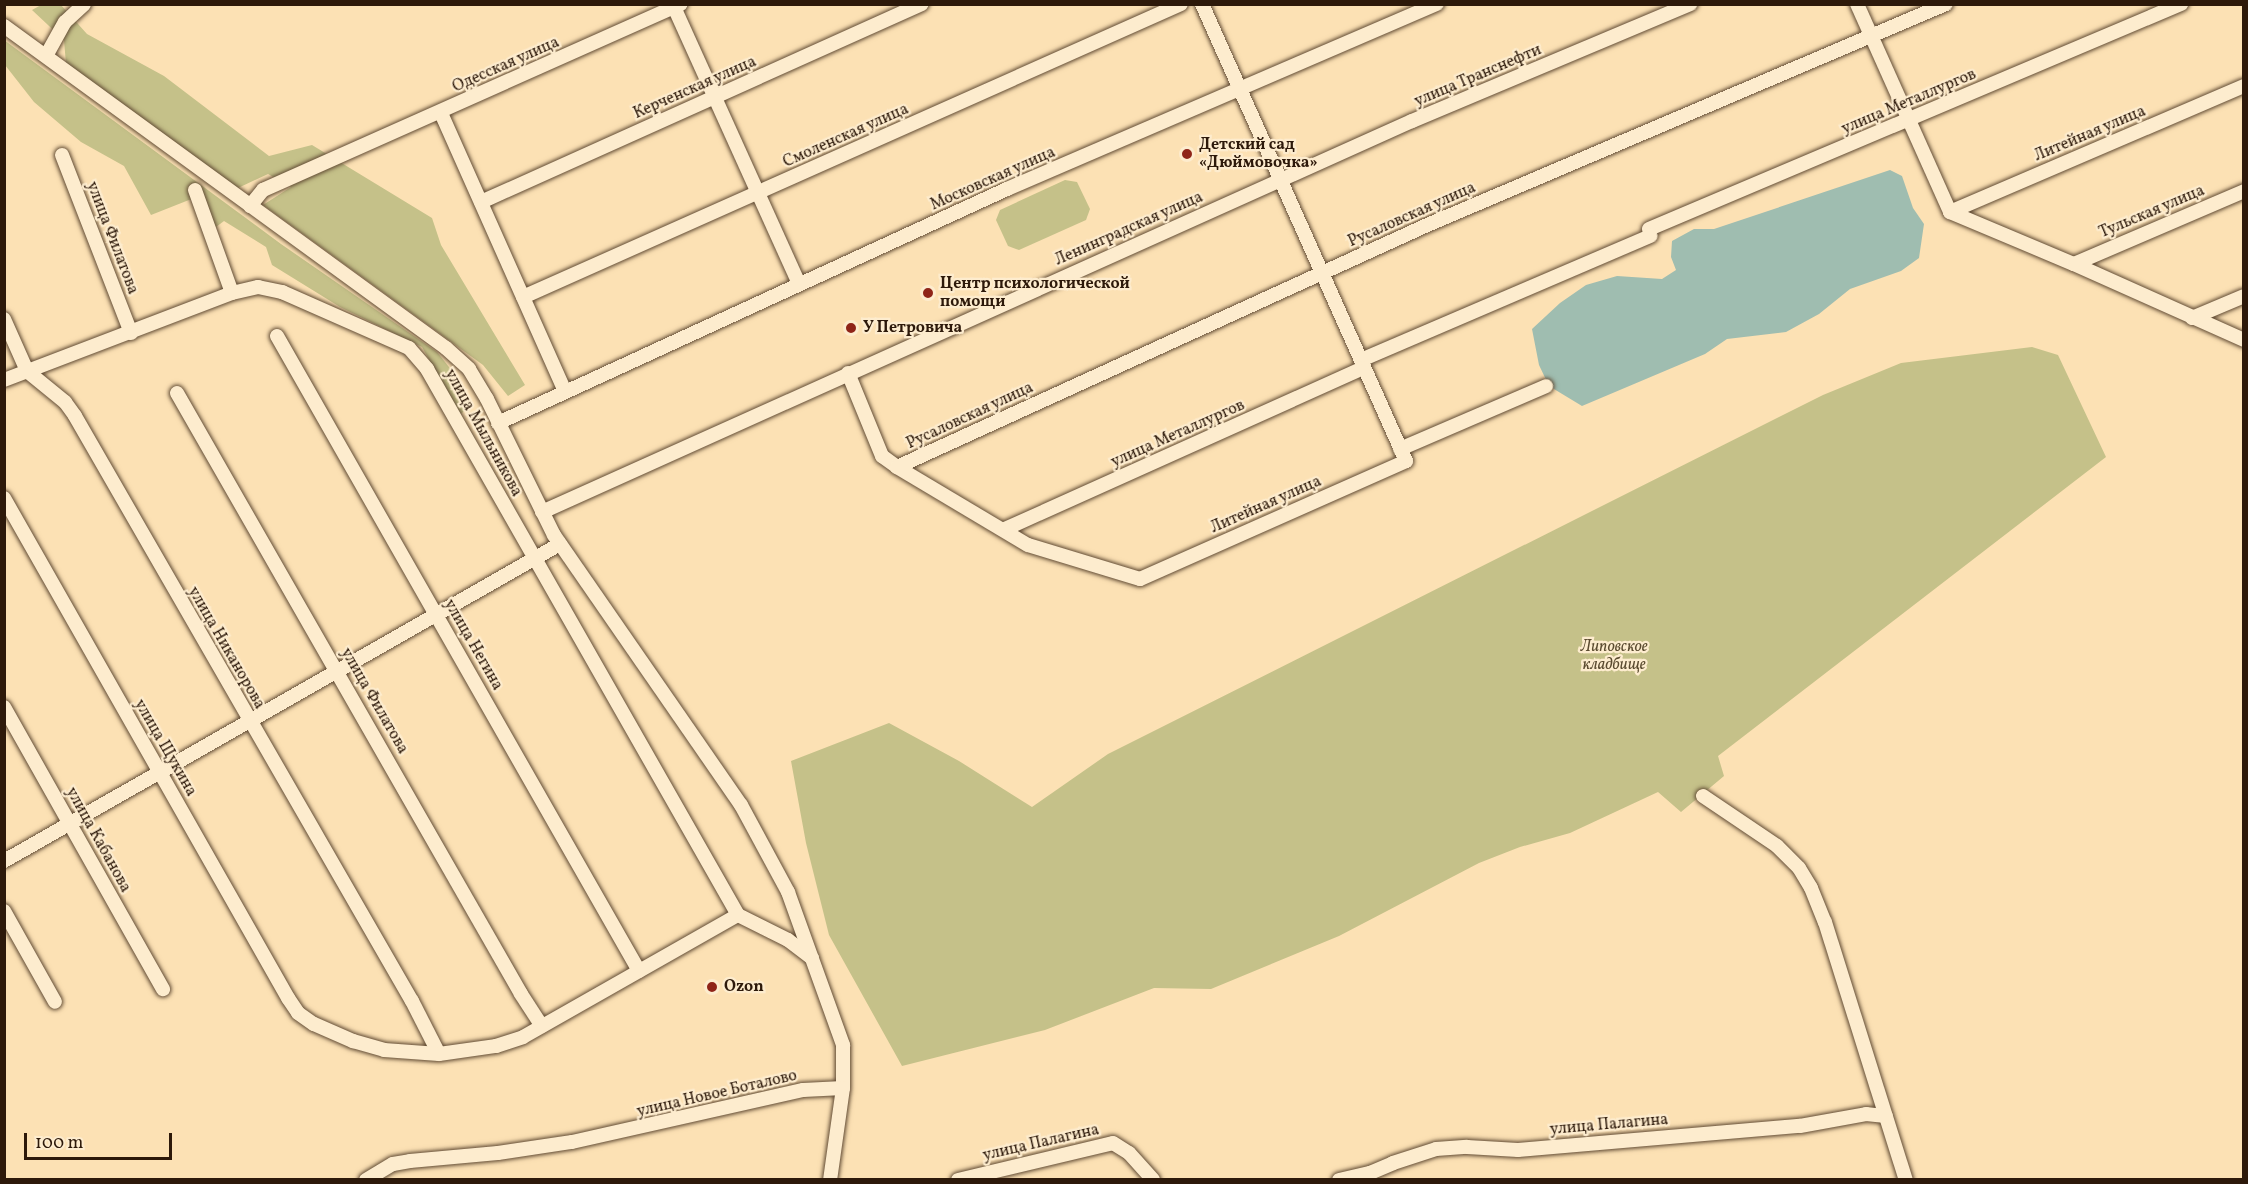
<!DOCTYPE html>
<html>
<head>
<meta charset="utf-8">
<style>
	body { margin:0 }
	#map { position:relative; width:2248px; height:1184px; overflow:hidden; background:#fce1b4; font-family:Vollkorn,serif }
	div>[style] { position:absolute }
	.green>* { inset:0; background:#c5c189 }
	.water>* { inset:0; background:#9fbdb0 }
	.roads { filter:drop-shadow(0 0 2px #614b34) drop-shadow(0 0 2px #614b34) }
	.minor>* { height:14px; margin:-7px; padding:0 7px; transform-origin:7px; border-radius:7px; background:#fdecce }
	.dots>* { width:16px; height:16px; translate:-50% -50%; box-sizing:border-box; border:3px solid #fdecce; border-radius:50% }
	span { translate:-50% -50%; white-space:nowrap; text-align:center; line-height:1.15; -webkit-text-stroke:4.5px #fdecce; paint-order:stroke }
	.street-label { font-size:16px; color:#2d190a }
	.poi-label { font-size:16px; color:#2d190a; font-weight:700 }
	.left { translate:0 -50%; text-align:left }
	.park-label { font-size:16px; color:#5b4b30; font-style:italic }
	.frame { position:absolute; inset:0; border:6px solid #2d190a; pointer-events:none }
	.scale { position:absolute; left:24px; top:1133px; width:148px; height:27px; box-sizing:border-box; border:3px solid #2d190a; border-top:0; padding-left:8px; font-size:18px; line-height:21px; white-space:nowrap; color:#2d190a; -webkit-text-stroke:4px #fdecce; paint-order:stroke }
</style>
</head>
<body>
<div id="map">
	<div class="green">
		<div style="clip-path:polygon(41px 5px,61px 5px,87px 34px,164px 76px,269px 156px,312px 145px,432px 218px,441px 245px,525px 385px,508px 396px,483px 365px,263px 205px,291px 187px,268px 174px,238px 188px,66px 64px,64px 40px,32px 10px)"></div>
		<div style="clip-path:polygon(4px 40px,281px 244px,437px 352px,457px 377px,454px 389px,466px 409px,460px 415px,422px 347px,340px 307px,272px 265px,266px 247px,224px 221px,216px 227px,194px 198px,151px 215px,124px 166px,81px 142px,34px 102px,5px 65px)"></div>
		<div style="clip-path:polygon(1065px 180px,1077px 182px,1090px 209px,1086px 220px,1019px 250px,1008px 246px,996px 220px,1000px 210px)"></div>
		<div style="clip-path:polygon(2032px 347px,2058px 355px,2106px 457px,1718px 756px,1724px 776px,1681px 812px,1658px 792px,1570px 833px,1520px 847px,1479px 863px,1339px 936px,1211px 989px,1154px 988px,1045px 1030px,902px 1066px,829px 935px,806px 843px,791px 761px,889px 723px,959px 761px,1032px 807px,1108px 754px,1823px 395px,1901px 363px)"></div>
	</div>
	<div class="water">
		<div style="clip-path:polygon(1890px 170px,1902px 176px,1913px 208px,1924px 224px,1919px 258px,1901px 271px,1850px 289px,1819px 314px,1786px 332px,1727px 339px,1705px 354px,1582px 406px,1549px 386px,1539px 365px,1532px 329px,1560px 303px,1586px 285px,1617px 276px,1662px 279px,1676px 270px,1671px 257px,1672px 241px,1694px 229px,1714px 229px)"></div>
	</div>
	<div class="roads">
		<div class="minor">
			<div style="left:1857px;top:4px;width:228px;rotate:65.9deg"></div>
			<div style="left:1950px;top:212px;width:134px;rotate:22.8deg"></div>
			<div style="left:2074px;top:264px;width:186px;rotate:24.1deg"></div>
			<div style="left:674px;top:7px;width:304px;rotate:65.7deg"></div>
			<div style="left:4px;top:26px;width:547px;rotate:36.07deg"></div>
			<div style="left:446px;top:348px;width:31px;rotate:42deg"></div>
			<div style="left:469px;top:369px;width:35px;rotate:59deg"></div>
			<div style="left:487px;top:399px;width:152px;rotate:63.8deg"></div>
			<div style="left:554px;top:535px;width:328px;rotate:55.3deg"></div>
			<div style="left:741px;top:805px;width:99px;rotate:61.6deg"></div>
			<div style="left:788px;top:892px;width:163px;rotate:70.2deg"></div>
			<div style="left:843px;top:1045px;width:43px;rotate:90deg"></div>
			<div style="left:843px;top:1088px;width:93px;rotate:98deg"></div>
			<div style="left:46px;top:56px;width:39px;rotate:-61deg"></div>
			<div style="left:65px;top:22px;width:26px;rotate:-43deg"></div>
			<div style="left:441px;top:113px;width:304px;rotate:66deg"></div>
			<div style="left:62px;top:155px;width:191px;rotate:68.8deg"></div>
			<div style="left:195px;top:190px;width:109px;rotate:70.2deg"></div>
			<div style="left:481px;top:202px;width:483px;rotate:-24.2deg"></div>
			<div style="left:250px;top:206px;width:21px;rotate:-51deg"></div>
			<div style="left:263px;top:190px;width:457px;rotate:-24deg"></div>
			<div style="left:1950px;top:212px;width:320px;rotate:-23.2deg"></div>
			<div style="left:1649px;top:229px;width:578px;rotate:-22.93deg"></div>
			<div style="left:2074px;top:264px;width:185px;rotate:-23.2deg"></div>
			<div style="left:523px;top:297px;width:720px;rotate:-24deg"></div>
			<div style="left:2192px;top:318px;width:56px;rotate:-22.9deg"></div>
			<div style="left:4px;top:319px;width:57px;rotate:66.1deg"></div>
			<div style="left:27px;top:371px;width:49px;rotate:39.2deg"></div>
			<div style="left:65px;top:402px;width:17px;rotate:54deg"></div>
			<div style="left:75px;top:416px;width:675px;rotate:60.06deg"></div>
			<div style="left:412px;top:1001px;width:59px;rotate:63deg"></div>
			<div style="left:277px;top:336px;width:731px;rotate:60.31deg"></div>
			<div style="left:1361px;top:360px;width:315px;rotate:-23.2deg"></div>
			<div style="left:848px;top:373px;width:90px;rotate:67.7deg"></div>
			<div style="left:882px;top:456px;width:19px;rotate:36deg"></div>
			<div style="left:897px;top:467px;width:152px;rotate:30.8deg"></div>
			<div style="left:1028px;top:545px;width:117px;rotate:16.9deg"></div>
			<div style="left:1140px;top:579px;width:291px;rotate:-23.9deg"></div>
			<div style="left:1406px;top:461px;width:500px;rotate:-114.06deg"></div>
			<div style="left:4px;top:380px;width:244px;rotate:-20.9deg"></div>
			<div style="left:232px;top:293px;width:27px;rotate:-13deg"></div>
			<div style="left:258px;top:287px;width:25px;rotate:12deg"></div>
			<div style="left:282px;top:292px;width:139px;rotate:23.8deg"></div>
			<div style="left:409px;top:348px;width:28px;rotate:49deg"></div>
			<div style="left:427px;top:369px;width:628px;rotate:60.33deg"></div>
			<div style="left:177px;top:393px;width:692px;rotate:60.21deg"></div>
			<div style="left:521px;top:994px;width:38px;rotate:57deg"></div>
			<div style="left:498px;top:423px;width:560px;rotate:-24.69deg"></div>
			<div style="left:1007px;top:189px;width:468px;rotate:-23.3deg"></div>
			<div style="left:1400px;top:449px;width:159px;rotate:-23.3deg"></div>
			<div style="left:897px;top:467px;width:580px;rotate:-24.53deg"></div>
			<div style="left:1425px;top:226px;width:566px;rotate:-23.08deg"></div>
			<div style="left:4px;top:498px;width:575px;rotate:60.4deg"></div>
			<div style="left:288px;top:998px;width:18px;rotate:56deg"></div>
			<div style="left:298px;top:1013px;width:19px;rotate:35deg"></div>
			<div style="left:314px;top:1024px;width:43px;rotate:23.6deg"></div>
			<div style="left:353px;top:1041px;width:32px;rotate:16deg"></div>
			<div style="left:384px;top:1050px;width:55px;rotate:4.2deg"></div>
			<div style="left:439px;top:1054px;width:58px;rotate:-8deg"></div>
			<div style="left:496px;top:1046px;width:28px;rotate:-18deg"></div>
			<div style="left:523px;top:1037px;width:247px;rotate:-29.6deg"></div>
			<div style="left:542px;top:512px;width:954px;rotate:-24.2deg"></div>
			<div style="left:1412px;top:121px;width:302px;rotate:-22.8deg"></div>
			<div style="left:1005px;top:529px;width:393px;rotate:-24.2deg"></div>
			<div style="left:4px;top:707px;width:324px;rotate:60.6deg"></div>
			<div style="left:1703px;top:796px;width:89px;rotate:34deg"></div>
			<div style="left:1777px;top:846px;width:31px;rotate:45deg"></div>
			<div style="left:1799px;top:868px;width:23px;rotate:59deg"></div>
			<div style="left:1811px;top:888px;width:37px;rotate:68deg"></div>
			<div style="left:1825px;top:922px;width:270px;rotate:72.6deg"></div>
			<div style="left:4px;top:861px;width:640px;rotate:-29.69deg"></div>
			<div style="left:4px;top:911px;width:104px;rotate:60.7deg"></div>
			<div style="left:738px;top:915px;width:56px;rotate:26.6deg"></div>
			<div style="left:788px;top:940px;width:30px;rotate:37deg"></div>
			<div style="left:366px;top:1180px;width:31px;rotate:-31deg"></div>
			<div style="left:393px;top:1164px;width:17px;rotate:-10deg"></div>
			<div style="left:410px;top:1161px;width:88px;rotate:-5.2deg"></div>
			<div style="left:498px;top:1153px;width:75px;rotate:-8.5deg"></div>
			<div style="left:572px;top:1142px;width:237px;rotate:-12.7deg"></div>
			<div style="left:803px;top:1090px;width:40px;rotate:-2.9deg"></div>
			<div style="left:958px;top:1180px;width:159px;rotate:-13.4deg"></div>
			<div style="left:1113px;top:1143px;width:19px;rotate:32deg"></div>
			<div style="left:1129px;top:1153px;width:36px;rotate:48deg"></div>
			<div style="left:1339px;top:1180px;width:32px;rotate:-13deg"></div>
			<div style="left:1370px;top:1173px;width:25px;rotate:-23deg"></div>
			<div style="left:1393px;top:1163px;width:45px;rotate:-18deg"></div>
			<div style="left:1436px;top:1149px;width:31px;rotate:-4deg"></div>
			<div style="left:1467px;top:1147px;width:51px;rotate:3.4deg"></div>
			<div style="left:1518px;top:1150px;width:283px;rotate:-4.9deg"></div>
			<div style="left:1800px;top:1126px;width:67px;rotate:-10.3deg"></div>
			<div style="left:1866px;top:1114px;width:20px;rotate:6deg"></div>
		</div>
	</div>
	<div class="dots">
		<div style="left:1187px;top:154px;background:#8f2418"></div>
		<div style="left:928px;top:293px;background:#8f2418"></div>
		<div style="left:851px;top:328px;background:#8f2418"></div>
		<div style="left:712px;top:987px;background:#8f2418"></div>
	</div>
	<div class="street-label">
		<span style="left:506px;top:65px;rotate:-24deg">Одесская улица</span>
		<span style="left:1478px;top:76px;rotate:-23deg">улица Транснефти</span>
		<span style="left:695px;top:88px;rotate:-24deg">Керченская улица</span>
		<span style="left:1909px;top:102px;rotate:-23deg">улица Металлургов</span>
		<span style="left:2090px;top:134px;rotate:-23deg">Литейная улица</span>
		<span style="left:846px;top:136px;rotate:-24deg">Смоленская улица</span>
		<span style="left:993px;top:179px;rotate:-24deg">Московская улица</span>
		<span style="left:2152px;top:212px;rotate:-23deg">Тульская улица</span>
		<span style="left:1412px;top:215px;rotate:-24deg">Русаловская улица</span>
		<span style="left:1129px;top:229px;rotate:-24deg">Ленинградская улица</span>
		<span style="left:112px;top:238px;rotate:69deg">улица Филатова</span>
		<span style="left:970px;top:416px;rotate:-25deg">Русаловская улица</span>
		<span style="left:483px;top:433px;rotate:61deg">улица Мыльникова</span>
		<span style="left:1178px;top:434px;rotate:-24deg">улица Металлургов</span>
		<span style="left:1266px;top:505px;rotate:-24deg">Литейная улица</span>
		<span style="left:473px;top:645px;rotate:60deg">улица Негина</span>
		<span style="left:226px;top:648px;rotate:60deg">улица Никанорова</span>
		<span style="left:374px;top:701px;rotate:60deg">улица Филатова</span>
		<span style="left:165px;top:748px;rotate:60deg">улица Щукина</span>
		<span style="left:98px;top:840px;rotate:61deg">улица Кабанова</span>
		<span style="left:717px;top:1094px;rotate:-13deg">улица Новое Боталово</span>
		<span style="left:1609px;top:1125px;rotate:-5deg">улица Палагина</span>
		<span style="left:1041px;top:1143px;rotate:-13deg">улица Палагина</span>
	</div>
	<div class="poi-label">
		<span class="left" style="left:1199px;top:154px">Детский сад<br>«Дюймовочка»</span>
		<span class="left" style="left:940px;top:293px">Центр психологической<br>помощи</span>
		<span class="left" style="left:863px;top:328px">У Петровича</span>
		<span class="left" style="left:724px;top:987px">Ozon</span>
	</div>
	<div class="park-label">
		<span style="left:1614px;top:656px">Липовское<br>кладбище</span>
	</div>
	<div class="frame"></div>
	<div class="scale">100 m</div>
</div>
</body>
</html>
